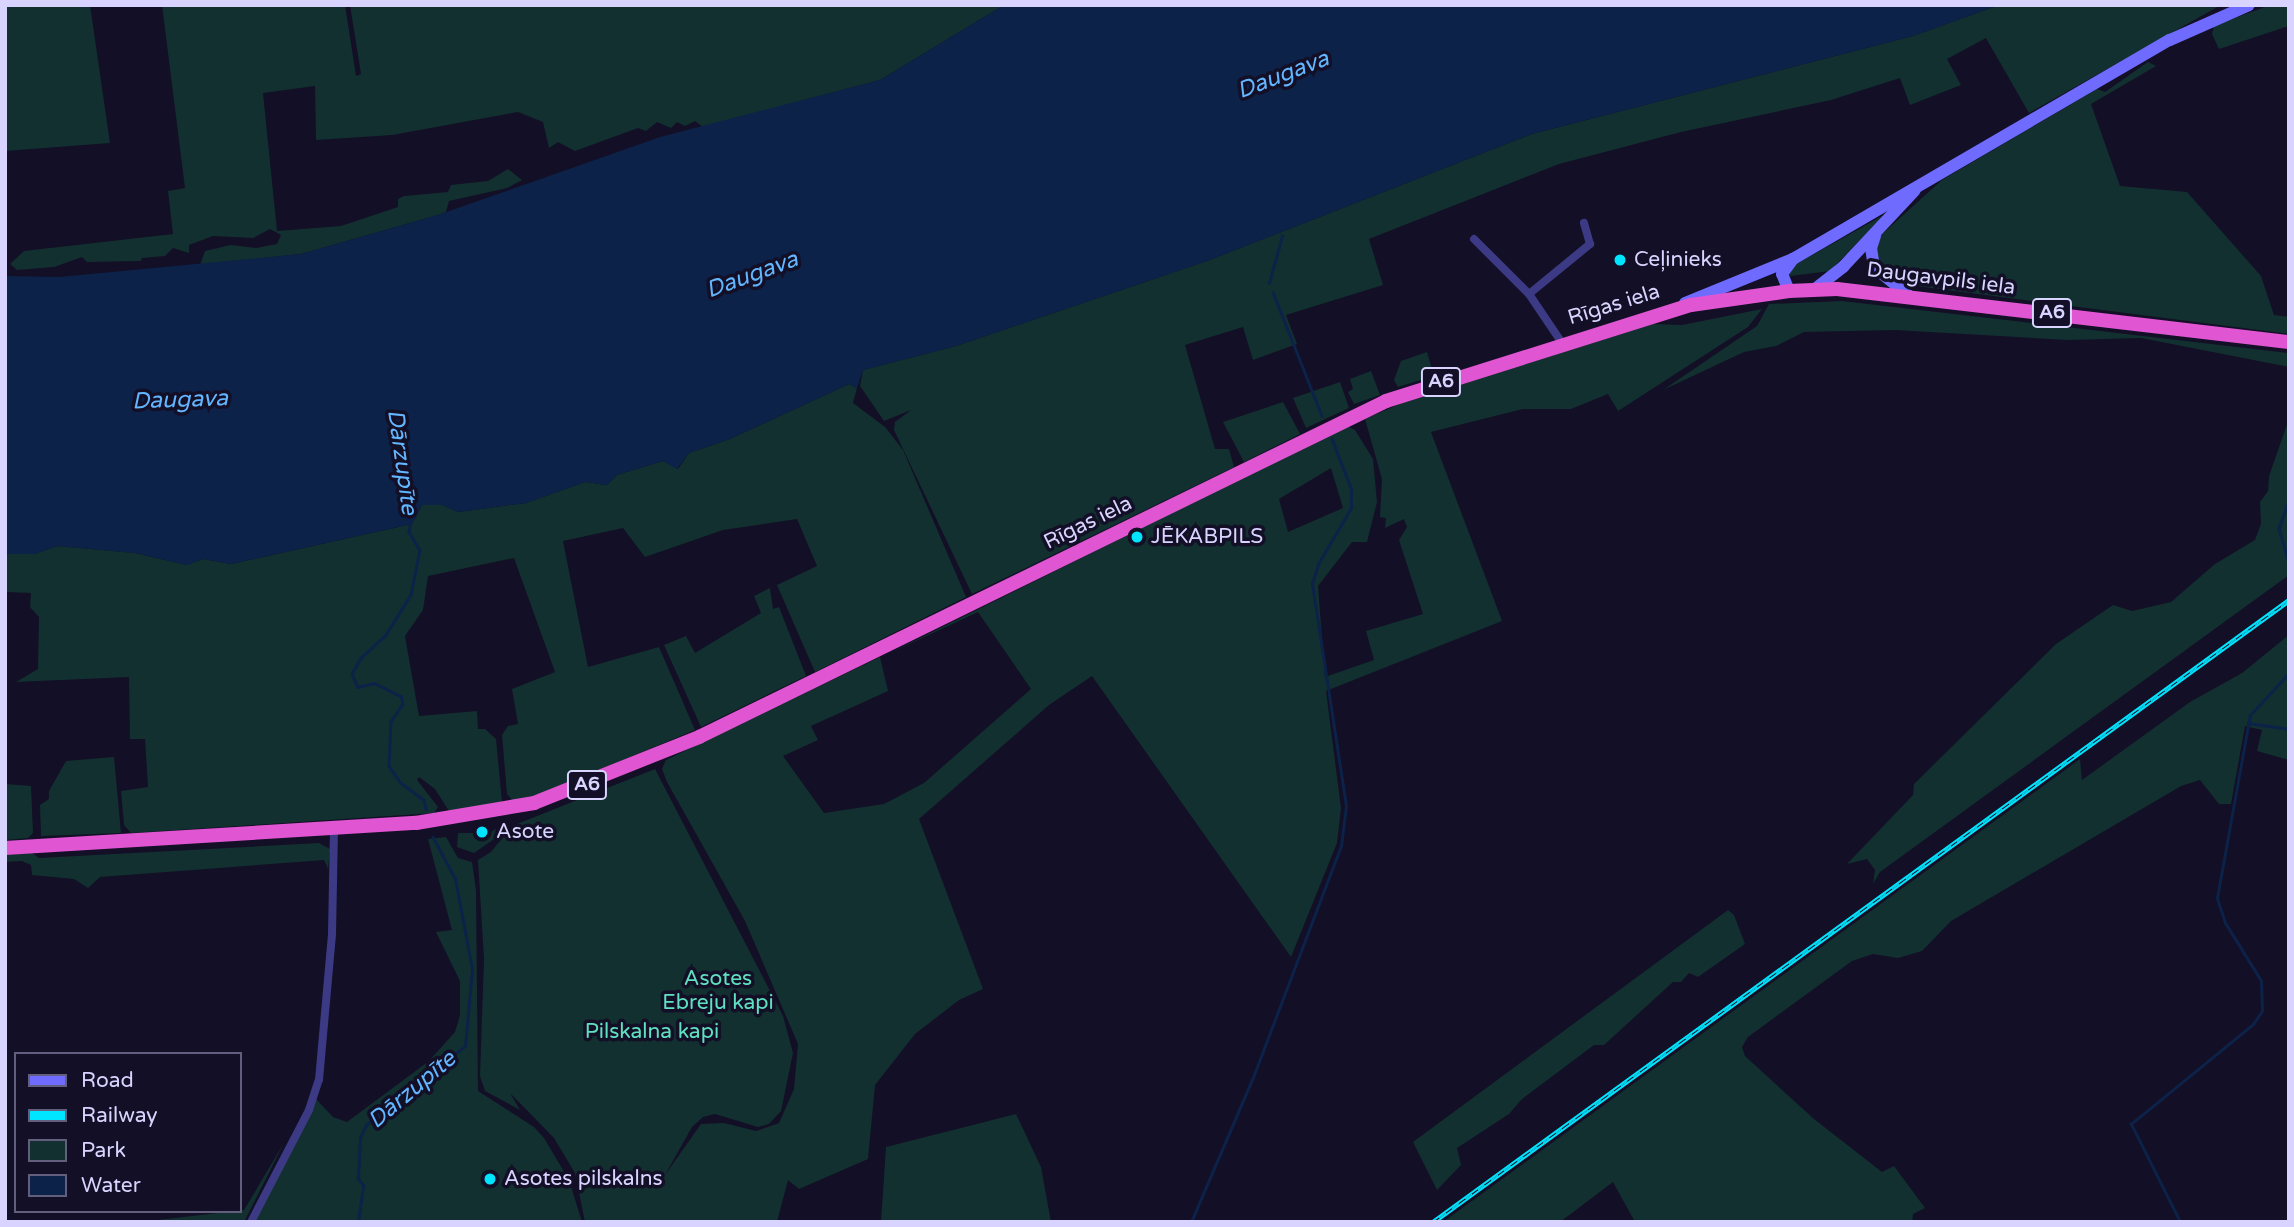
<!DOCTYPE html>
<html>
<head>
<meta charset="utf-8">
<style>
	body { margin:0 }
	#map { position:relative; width:2294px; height:1227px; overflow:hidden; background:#130f26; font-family:"Varela Round",sans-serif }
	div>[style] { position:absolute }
	.green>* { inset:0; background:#12302f }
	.water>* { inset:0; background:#0c2248 }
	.stream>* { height:2.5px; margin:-1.25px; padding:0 1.25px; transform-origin:1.25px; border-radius:1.25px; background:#0c2248 }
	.minor>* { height:8px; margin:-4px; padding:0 4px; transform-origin:4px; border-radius:4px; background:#3d3a85 }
	.secondary>* { height:12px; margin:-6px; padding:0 6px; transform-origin:6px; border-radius:6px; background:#6f6bff }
	.trunk>* { height:14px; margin:-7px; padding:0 7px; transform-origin:7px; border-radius:7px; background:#e055d1 }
	.rail>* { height:5px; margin-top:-2.5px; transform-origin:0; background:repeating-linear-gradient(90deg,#130f26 0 8px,#00e5ff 0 16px); box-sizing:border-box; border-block:2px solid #00e5ff }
	.dots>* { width:19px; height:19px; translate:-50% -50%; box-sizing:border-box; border:4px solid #130f26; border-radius:50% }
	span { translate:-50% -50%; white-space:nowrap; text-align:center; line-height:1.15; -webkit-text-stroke:7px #130f26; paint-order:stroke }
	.shield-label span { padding:2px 5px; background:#130f26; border:2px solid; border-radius:5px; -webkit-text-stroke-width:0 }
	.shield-label { font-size:19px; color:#d9d4ff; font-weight:700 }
	.poi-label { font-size:21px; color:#d9d4ff }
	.left { translate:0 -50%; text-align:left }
	.street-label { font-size:21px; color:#d9d4ff }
	.park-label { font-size:21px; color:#5fe0c0 }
	.water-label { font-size:23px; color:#62b6ff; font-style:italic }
	.frame { position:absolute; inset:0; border:7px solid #d9d4ff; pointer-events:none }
	.legend { position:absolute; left:14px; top:1052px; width:228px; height:161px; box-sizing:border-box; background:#130f26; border:2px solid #625e7d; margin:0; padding:9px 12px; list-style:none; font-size:21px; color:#d9d4ff }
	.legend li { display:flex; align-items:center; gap:14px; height:35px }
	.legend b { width:35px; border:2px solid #625e7d }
</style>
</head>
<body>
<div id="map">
	<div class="green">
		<div style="clip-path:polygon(5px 5px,90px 5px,110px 143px,5px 151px)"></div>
		<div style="clip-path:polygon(162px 5px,345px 5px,356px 76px,361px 74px,350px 5px,1004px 5px,880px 80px,703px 127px,695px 121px,685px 126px,677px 122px,671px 128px,657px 122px,646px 131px,638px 128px,575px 151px,558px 142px,549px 148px,543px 122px,518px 112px,392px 135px,316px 140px,315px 86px,263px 93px,277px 231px,341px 226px,398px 207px,398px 199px,404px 196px,448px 192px,451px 185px,488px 181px,508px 169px,522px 180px,507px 188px,449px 201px,446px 212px,438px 215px,301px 254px,200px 265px,205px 251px,231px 245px,256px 248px,277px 244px,281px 235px,270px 229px,253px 238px,213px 236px,189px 245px,189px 253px,173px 248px,165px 256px,142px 258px,141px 261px,87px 262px,82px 257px,54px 267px,17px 270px,10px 264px,24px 251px,173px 234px,168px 191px,185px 188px)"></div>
		<div style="clip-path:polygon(1999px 5px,2221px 5px,2029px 113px,1986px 38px,1947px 59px,1961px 85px,1910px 105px,1900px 78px,1831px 100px,1681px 132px,1559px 164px,1369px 239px,1383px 285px,1286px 315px,1297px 344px,1253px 360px,1243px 327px,1185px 345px,1215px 449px,1229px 449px,1234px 467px,972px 594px,894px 430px,895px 422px,911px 410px,884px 421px,860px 386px,863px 370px,956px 346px,1207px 261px,1532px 134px,1913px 36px)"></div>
		<div style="clip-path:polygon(2270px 5px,2289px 5px,2289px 26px,2219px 49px,2212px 34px,2214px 26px)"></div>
		<div style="clip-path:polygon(2148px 62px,2156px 66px,2091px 104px,2120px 186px,2187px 192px,2261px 276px,2274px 315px,2289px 317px,2289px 334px,1900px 284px,1874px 258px,1881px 235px,1942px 180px,2097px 89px,2105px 92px)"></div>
		<div style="clip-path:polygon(1884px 215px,1830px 271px,1790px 276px,1790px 269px,1798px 263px)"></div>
		<div style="clip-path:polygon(1842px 301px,2289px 353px,2289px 367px,2141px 338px,2068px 340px,1895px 330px,1804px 332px,1776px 346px,1744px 352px,1663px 390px,1757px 326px,1769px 304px)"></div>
		<div style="clip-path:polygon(evenodd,1762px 309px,1748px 327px,1618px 411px,1608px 394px,1571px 409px,1523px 409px,1431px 432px,1502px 621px,1326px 691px,1341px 808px,1337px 843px,1291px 957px,1092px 676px,1049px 705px,919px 819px,983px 989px,959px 1000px,915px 1034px,875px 1085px,868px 1159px,799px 1189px,788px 1180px,777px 1222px,585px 1222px,575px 1173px,554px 1138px,510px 1093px,520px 1110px,485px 1091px,480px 1076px,484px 959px,478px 860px,491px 852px,512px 826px,655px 769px,783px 1016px,793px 1053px,781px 1111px,769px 1124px,758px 1127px,715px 1114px,703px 1117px,692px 1127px,665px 1175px,701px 1124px,724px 1123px,756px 1131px,779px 1123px,794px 1089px,798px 1044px,745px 921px,667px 782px,662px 769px,666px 760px,880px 657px,888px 691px,811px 726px,818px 740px,783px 756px,824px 813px,884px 804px,924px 783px,1031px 689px,978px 612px,888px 654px,1347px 426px,1355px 430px,1373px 459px,1377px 502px,1367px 542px,1352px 542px,1318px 586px,1325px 677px,1374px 660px,1366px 631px,1423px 614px,1399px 540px,1407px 527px,1404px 519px,1385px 528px,1386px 518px,1380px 517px,1382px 479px,1365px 419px,1402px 403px,1653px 324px,1682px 325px,1762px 309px,1331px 468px,1343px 508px,1288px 532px,1279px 499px,1331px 468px)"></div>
		<div style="clip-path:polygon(1427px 352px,1434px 376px,1398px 387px,1394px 380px,1401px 361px)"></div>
		<div style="clip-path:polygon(1371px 371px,1380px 395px,1354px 404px,1348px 392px,1353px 389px,1350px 379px)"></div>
		<div style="clip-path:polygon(1340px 382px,1349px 408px,1306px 428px,1293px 398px)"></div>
		<div style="clip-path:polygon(849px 384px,857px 388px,853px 403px,885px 427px,903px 450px,966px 597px,815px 672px,777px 585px,817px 566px,797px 519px,723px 530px,645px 557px,623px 528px,563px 541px,588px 667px,659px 647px,695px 730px,543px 793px,513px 801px,507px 794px,502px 735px,508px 726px,518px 724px,512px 689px,555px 672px,514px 558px,428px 576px,423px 610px,405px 636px,419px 716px,477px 711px,478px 729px,485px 729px,496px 739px,502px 802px,449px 811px,435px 789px,419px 777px,417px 780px,438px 807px,434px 813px,131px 833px,124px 825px,121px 791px,148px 787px,145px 739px,130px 739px,129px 677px,16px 682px,38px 669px,39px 617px,30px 607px,31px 593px,5px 592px,5px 554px,34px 554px,58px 546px,135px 553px,187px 565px,203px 559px,231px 564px,412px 524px,422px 505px,442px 505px,459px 512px,488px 508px,526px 503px,585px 482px,607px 485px,617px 475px,663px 461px,678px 469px,689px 453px,730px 439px)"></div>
		<div style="clip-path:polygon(1283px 402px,1300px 434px,1244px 462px,1223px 422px)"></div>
		<div style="clip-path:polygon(2289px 419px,2289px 575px,1880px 872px,1873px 884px,1875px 870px,1867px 859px,1847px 864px,1913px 795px,1914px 784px,2056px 644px,2113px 605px,2132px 611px,2171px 602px,2215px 564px,2255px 540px,2261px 524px,2260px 502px,2268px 491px,2269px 476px)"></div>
		<div style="clip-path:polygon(770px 588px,773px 609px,779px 607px,806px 676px,701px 727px,664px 645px,686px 636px,695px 653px,761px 613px,754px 596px)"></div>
		<div style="clip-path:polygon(2289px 635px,2289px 760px,2257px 751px,2262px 730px,2245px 726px,2231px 804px,2219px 804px,2200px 780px,2181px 786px,1951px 921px,1922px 951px,1898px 958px,1873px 954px,1852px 961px,1748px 1037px,1742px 1047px,1745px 1056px,1814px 1119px,1882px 1172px,1894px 1166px,1925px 1208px,1913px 1214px,1912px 1222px,1635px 1222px,1613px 1182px,1560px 1222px,1443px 1222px,2080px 759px,2082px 780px,2190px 702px,2242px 673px)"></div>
		<div style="clip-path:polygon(114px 757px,121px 833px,41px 836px,40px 805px,49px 799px,49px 791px,66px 761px)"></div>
		<div style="clip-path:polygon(5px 784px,31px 786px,33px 833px,28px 838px,5px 840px)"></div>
		<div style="clip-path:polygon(496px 829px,494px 839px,474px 853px,457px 847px,458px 833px,489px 833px)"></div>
		<div style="clip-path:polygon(446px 837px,458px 858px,472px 862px,476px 890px,478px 1091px,534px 1127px,544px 1138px,569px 1180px,582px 1222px,254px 1222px,316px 1099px,333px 1117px,347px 1122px,429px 1061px,455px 1032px,460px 1015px,460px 981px,436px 932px,452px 930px,428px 839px)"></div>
		<div style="clip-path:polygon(319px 843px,330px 849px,328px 869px,324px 860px,100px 877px,88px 888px,74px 879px,32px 875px,31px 865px,22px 861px,5px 862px,5px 854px,32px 853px,39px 858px)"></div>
		<div style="clip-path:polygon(1728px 910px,1734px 915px,1745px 944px,1698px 977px,1689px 973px,1681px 982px,1673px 982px,1604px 1045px,1594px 1045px,1522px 1099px,1509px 1114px,1457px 1148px,1461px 1165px,1437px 1190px,1413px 1142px)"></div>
		<div style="clip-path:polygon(1016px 1114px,1041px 1167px,1051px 1222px,881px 1222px,886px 1147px)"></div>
		<div style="clip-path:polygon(284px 1143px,244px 1222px,140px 1222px,244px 1210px)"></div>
	</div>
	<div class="water">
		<div style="clip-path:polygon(1004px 5px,1999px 5px,1913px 36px,1532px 134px,1207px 261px,956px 346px,863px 370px,857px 388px,849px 384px,730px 439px,689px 453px,677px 469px,663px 461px,617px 475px,607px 485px,585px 482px,526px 503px,488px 508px,458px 512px,442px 505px,422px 505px,412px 524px,231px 564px,203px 559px,187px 565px,135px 553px,58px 546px,34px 554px,5px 554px,5px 276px,59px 277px,301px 254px,438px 215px,660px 137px,880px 80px)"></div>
	</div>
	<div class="stream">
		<div style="left:1269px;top:283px;width:49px;rotate:-74.5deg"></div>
		<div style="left:1273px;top:292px;width:133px;rotate:68.4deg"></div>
		<div style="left:2289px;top:501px;width:29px;rotate:110deg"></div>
		<div style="left:2279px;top:528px;width:35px;rotate:74deg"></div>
		<div style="left:411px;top:521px;width:11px;rotate:100deg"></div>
		<div style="left:409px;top:532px;width:21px;rotate:59deg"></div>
		<div style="left:420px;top:550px;width:46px;rotate:101.3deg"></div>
		<div style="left:411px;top:595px;width:47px;rotate:122deg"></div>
		<div style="left:386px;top:635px;width:34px;rotate:137deg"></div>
		<div style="left:361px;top:658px;width:18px;rotate:119deg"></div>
		<div style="left:352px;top:674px;width:14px;rotate:65deg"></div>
		<div style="left:358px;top:687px;width:16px;rotate:-14deg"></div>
		<div style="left:374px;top:683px;width:30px;rotate:26deg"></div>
		<div style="left:401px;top:696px;width:8px;rotate:76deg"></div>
		<div style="left:403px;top:704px;width:22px;rotate:124deg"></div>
		<div style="left:391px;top:722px;width:44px;rotate:92.6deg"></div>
		<div style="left:389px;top:766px;width:19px;rotate:55deg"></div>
		<div style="left:400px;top:782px;width:30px;rotate:37deg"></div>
		<div style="left:424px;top:800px;width:9px;rotate:77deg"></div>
		<div style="left:2248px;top:723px;width:41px;rotate:8.3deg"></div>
		<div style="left:358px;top:1222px;width:37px;rotate:-82deg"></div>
		<div style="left:363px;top:1185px;width:8px;rotate:-130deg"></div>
		<div style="left:358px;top:1179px;width:41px;rotate:-87.2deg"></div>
		<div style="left:360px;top:1138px;width:14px;rotate:-65deg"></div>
		<div style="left:366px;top:1125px;width:127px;rotate:-38.6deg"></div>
		<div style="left:465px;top:1046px;width:77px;rotate:-84.8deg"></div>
		<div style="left:472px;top:969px;width:92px;rotate:-100.7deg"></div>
		<div style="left:455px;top:879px;width:47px;rotate:-118.2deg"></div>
		<div style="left:1191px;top:1222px;width:155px;rotate:-66.8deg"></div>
		<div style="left:1252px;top:1080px;width:250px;rotate:-69.2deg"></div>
		<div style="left:1341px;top:846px;width:40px;rotate:-82.9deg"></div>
		<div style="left:1346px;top:806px;width:225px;rotate:-98.7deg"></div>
		<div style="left:1312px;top:584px;width:21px;rotate:-73deg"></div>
		<div style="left:1318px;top:564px;width:65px;rotate:-59.5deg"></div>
		<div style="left:1351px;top:508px;width:19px;rotate:-90deg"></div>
		<div style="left:1351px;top:489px;width:53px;rotate:-111.2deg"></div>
		<div style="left:2180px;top:1222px;width:110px;rotate:-116.6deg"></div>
		<div style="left:2131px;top:1124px;width:158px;rotate:-39.3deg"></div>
		<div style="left:2253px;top:1024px;width:16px;rotate:-55deg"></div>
		<div style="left:2262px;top:1011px;width:30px;rotate:-92deg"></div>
		<div style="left:2261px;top:981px;width:68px;rotate:-121.8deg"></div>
		<div style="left:2225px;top:923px;width:26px;rotate:-108deg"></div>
		<div style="left:2217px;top:898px;width:186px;rotate:-79.8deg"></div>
		<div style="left:2250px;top:715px;width:57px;rotate:-47.1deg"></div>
	</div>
	<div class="minor">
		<div style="left:1474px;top:239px;width:78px;rotate:45deg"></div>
		<div style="left:1529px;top:294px;width:59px;rotate:56deg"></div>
		<div style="left:1529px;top:294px;width:79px;rotate:-39.3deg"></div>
		<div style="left:1590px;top:244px;width:22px;rotate:-106deg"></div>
		<div style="left:251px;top:1222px;width:126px;rotate:-62.6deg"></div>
		<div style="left:309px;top:1110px;width:32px;rotate:-72deg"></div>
		<div style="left:319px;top:1080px;width:147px;rotate:-84.9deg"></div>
		<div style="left:332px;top:934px;width:104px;rotate:-88.9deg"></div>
	</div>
	<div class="secondary">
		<div style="left:1875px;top:236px;width:13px;rotate:108deg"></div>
		<div style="left:1871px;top:248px;width:19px;rotate:81deg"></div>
		<div style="left:1874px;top:267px;width:44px;rotate:39.5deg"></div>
		<div style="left:1815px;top:289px;width:36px;rotate:-38deg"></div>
		<div style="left:1843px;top:267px;width:105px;rotate:-46.9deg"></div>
		<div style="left:1789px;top:291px;width:18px;rotate:-112deg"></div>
		<div style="left:1782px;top:274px;width:19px;rotate:-54deg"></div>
		<div style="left:1685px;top:303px;width:117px;rotate:-22.2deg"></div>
		<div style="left:1793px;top:259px;width:436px;rotate:-30.2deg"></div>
		<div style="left:2170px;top:40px;width:86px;rotate:-23.9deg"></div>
	</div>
	<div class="trunk">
		<div style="left:5px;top:848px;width:412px;rotate:-3.5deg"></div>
		<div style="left:416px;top:823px;width:120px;rotate:-9.6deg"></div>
		<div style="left:534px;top:803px;width:178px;rotate:-21.8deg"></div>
		<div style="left:699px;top:737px;width:765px;rotate:-26.06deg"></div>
		<div style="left:1386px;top:401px;width:320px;rotate:-17.5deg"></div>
		<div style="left:1691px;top:305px;width:99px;rotate:-8.1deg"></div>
		<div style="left:1789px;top:291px;width:48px;rotate:-2.4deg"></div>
		<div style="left:1837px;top:289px;width:455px;rotate:6.7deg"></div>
	</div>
	<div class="rail">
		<div style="left:1433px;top:1222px;width:1058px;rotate:-36deg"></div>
	</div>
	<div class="dots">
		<div style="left:1620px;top:260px;background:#00e5ff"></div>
		<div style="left:1137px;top:537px;background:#00e5ff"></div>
		<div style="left:482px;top:832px;background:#00e5ff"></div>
		<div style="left:490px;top:1179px;background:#00e5ff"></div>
	</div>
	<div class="shield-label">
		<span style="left:2052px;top:313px">A6</span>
		<span style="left:1441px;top:382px">A6</span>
		<span style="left:587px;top:785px">A6</span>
	</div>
	<div class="poi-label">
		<span class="left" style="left:1634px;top:260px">Ceļinieks</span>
		<span class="left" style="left:1151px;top:537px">JĒKABPILS</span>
		<span class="left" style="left:496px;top:832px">Asote</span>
		<span class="left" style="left:504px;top:1179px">Asotes pilskalns</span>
	</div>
	<div class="street-label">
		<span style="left:1941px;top:279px;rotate:7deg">Daugavpils iela</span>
		<span style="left:1614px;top:305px;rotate:-17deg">Rīgas iela</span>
		<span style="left:1088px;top:523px;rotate:-26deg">Rīgas iela</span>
	</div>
	<div class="park-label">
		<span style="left:718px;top:991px">Asotes<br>Ebreju kapi</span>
		<span style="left:652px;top:1032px">Pilskalna kapi</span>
	</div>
	<div class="water-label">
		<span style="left:1283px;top:75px;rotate:-21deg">Daugava</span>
		<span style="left:752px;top:275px;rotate:-20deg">Daugava</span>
		<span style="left:180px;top:400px;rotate:-2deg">Daugava</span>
		<span style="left:402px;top:462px;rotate:82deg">Dārzupīte</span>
		<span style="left:412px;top:1090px;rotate:-40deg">Dārzupīte</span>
	</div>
	<div class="frame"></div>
	<ul class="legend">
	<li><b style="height:9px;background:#6f6bff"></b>Road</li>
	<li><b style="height:9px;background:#00e5ff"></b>Railway</li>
	<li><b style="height:19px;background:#12302f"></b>Park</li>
	<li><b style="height:19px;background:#0c2248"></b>Water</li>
	</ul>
</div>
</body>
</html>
